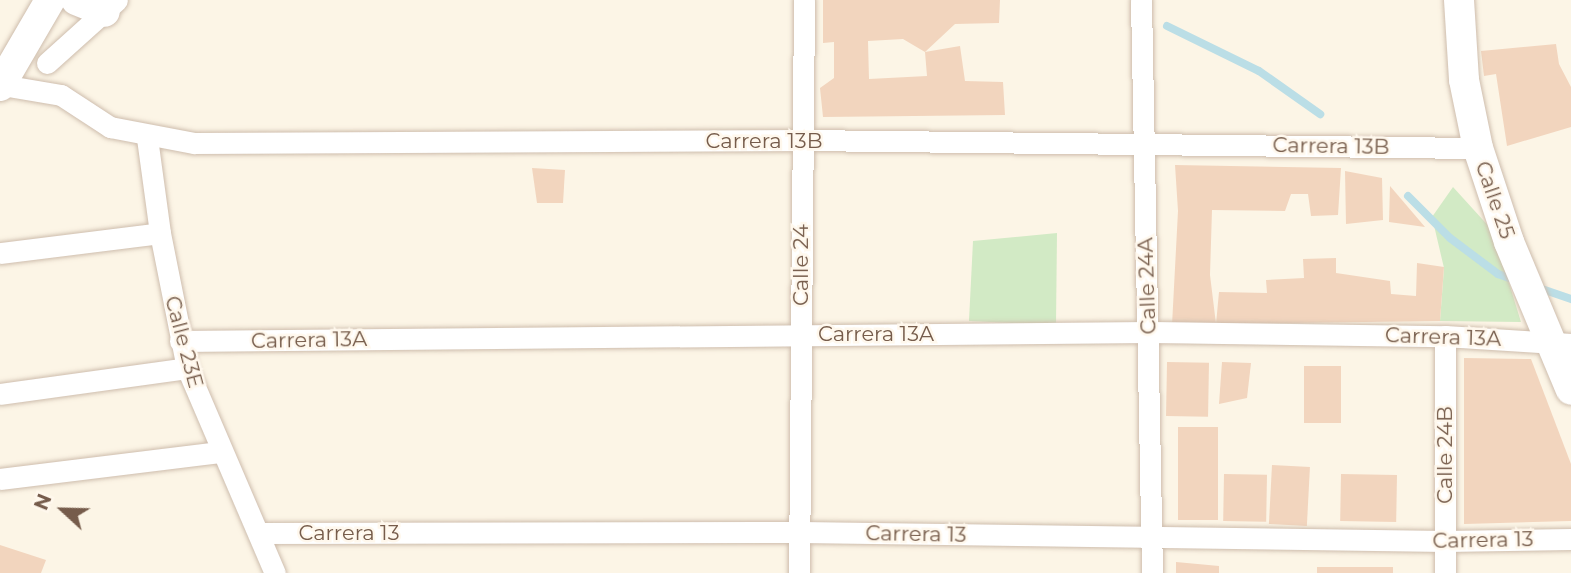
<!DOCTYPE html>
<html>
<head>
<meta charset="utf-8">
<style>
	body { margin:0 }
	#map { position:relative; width:1571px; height:573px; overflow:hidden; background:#fcf5e6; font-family:Montserrat,sans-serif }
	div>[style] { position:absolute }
	.green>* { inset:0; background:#d2eac5 }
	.stream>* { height:8px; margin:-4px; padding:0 4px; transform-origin:4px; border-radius:4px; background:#bbdee6 }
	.building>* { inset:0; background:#f2d5be; transform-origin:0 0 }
	.roads { filter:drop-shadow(0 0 2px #cebdad) drop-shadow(0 0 2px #cebdad) }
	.street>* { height:21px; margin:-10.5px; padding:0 10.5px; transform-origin:10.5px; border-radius:10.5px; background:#fff }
	.secondary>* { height:30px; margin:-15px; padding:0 15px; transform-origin:15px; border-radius:15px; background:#fff }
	span { translate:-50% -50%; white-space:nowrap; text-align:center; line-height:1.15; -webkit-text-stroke:5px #fff8ed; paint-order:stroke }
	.street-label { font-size:21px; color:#765c4b }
	.north { position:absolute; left:28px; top:475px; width:70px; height:70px; -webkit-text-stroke:5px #fff8ed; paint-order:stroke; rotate:292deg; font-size:19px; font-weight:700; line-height:28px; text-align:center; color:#765c4b }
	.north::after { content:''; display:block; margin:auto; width:24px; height:32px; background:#765c4b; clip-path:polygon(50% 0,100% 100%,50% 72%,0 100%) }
</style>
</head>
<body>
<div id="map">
	<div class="green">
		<div style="clip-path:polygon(1453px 187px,1493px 231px,1521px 322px,1440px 321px,1444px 268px,1432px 217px)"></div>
		<div style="clip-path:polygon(1057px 233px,1056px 325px,969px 321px,973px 241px)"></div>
	</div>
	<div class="stream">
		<div style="left:1167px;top:26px;width:102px;rotate:26.1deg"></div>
		<div style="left:1259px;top:71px;width:75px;rotate:35.2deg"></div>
		<div style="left:1408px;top:196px;width:59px;rotate:45deg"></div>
		<div style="left:1450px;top:238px;width:60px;rotate:36.9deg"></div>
		<div style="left:1498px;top:274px;width:20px;rotate:20deg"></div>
		<div style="left:1536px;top:287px;width:37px;rotate:19deg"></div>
	</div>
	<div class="building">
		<div style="clip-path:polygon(evenodd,823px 0,1000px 0,999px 23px,955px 24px,925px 52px,960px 46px,965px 81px,1003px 82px,1005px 115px,823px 117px,820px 88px,834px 78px,834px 42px,823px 43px,823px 0,903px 39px,925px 52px,927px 76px,869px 79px,868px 41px,903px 39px)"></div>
		<div style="clip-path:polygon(1556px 44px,1559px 64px,1571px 87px,1571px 127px,1507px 146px,1496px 74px,1484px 76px,1481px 51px)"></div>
		<div style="clip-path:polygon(1175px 165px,1341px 168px,1338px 215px,1311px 216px,1308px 194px,1291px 194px,1285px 211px,1212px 210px,1210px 275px,1216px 324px,1172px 325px,1178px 211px)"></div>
		<div style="clip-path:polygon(532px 168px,565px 170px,563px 203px,537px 203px)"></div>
		<div style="clip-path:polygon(1345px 171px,1382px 178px,1383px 220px,1346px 224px)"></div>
		<div style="clip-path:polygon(1390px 186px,1425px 227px,1389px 222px)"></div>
		<div style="clip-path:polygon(1336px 258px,1336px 273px,1390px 281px,1391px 294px,1416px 296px,1417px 263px,1444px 267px,1440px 321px,1216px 324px,1219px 292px,1267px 293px,1266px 280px,1304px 278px,1303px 259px)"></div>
		<div style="clip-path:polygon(1464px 358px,1531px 359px,1571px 464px,1571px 521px,1464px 524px)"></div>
		<div style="left:1167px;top:362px;width:42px;height:54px;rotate:1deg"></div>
		<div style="clip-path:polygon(1222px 362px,1251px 363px,1247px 398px,1219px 404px)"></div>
		<div style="left:1304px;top:366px;width:37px;height:57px"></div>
		<div style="left:1218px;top:427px;width:93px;height:40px;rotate:90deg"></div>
		<div style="left:1272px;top:465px;width:38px;height:59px;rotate:3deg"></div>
		<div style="left:1224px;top:474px;width:43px;height:47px;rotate:1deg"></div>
		<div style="left:1341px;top:474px;width:56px;height:47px;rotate:1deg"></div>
		<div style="clip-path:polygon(0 545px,46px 560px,41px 573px,0 573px)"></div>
		<div style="clip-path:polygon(1176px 562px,1219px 566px,1219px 573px,1176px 573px)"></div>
		<div style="left:1317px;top:567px;width:76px;height:6px"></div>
	</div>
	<div class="roads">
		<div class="street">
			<div style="left:1141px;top:0;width:573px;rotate:88.9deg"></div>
			<div style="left:47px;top:63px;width:94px;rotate:-42deg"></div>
			<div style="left:2px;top:85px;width:60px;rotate:9.6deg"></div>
			<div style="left:61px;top:95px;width:59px;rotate:33.1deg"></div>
			<div style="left:110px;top:127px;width:86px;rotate:10.8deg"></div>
			<div style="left:194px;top:143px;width:608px;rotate:-0.28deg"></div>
			<div style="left:802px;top:140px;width:676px;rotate:0.68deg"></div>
			<div style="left:147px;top:138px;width:96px;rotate:82.2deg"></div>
			<div style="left:160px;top:233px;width:138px;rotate:78.7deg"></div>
			<div style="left:187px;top:368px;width:223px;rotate:66.8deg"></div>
			<div style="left:0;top:253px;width:161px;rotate:-7.1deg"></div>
			<div style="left:180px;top:341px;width:969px;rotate:-0.53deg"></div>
			<div style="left:1149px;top:332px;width:296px;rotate:0.8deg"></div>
			<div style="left:1445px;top:336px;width:126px;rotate:3.6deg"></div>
			<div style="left:0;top:394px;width:189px;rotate:-7.9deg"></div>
			<div style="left:0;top:479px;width:223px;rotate:-7deg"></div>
			<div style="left:260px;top:533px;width:540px;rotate:-0.11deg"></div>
			<div style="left:800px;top:532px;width:645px;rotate:0.8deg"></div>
			<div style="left:1445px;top:541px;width:126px;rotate:-0.9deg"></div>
			<div style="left:799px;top:573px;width:573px;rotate:-89.5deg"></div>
			<div style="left:1445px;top:573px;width:237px;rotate:-90deg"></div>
		</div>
		<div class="secondary">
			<div style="left:76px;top:0;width:31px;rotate:22deg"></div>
			<div style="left:1459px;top:0;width:80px;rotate:86.4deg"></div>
			<div style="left:1464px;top:80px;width:69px;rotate:78.4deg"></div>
			<div style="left:1478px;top:148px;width:99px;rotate:71.7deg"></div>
			<div style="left:1509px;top:242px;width:160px;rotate:67.3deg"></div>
			<div style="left:0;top:86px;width:99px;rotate:-59.8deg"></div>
		</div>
	</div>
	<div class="street-label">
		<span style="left:764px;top:141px">Carrera 13B</span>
		<span style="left:1331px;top:146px;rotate:1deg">Carrera 13B</span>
		<span style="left:1495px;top:200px;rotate:71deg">Calle 25</span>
		<span style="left:801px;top:265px;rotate:-90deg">Calle 24</span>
		<span style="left:1147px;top:286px;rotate:-92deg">Calle 24A</span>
		<span style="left:876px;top:334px">Carrera 13A</span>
		<span style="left:1443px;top:337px;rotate:2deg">Carrera 13A</span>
		<span style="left:309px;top:340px;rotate:-1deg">Carrera 13A</span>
		<span style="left:184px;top:342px;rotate:75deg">Calle 23E</span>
		<span style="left:1445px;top:455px;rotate:-90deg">Calle 24B</span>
		<span style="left:349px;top:533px">Carrera 13</span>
		<span style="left:916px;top:534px;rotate:1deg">Carrera 13</span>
		<span style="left:1483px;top:540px;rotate:-1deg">Carrera 13</span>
	</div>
	<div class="north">N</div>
</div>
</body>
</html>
